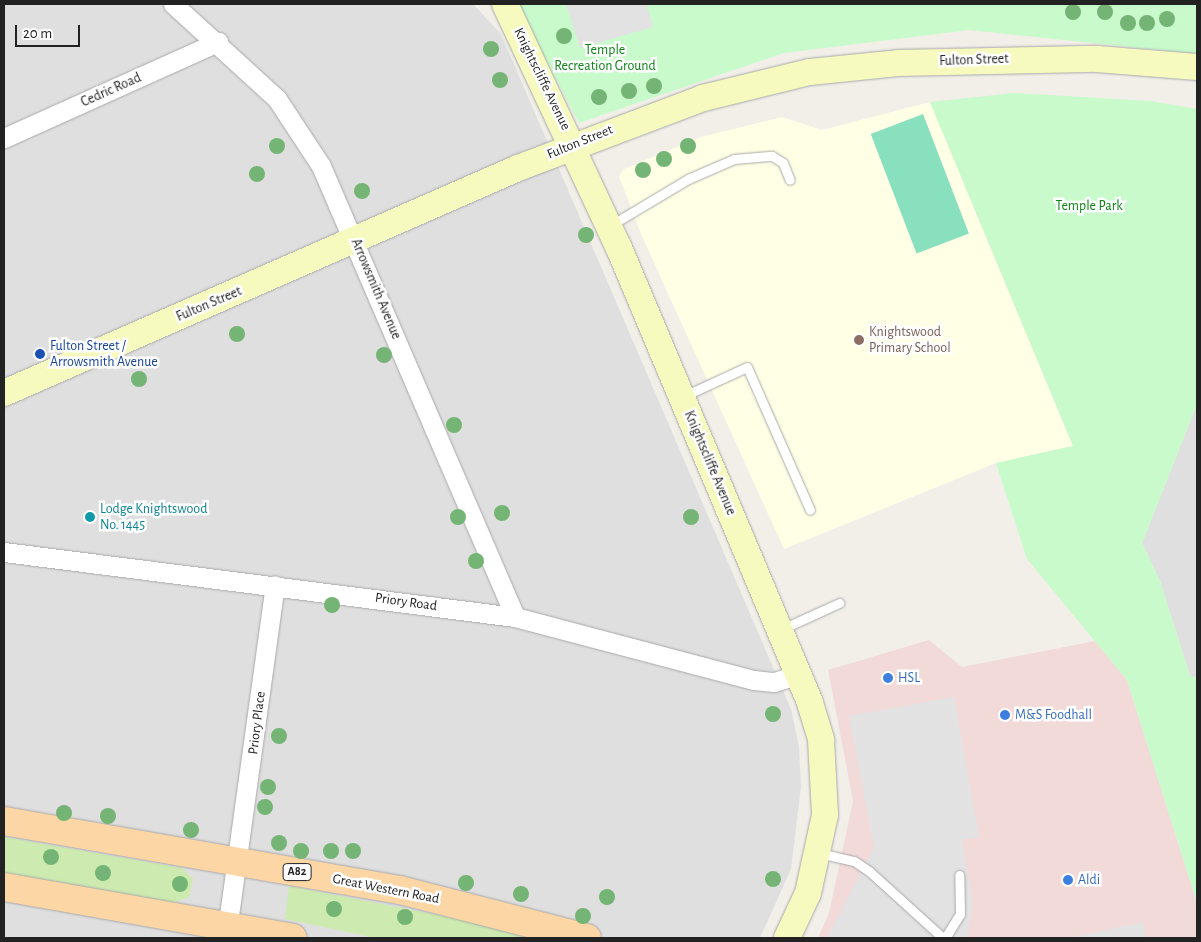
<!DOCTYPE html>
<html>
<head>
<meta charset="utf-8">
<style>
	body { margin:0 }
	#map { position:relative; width:1201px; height:942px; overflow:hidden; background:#f2efe9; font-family:"Alegreya Sans",sans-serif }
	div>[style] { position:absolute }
	.residential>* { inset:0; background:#e0dfdf }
	.commercial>* { inset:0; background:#f2dad9 }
	.education>* { inset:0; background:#ffffe5 }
	.grass>* { inset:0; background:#cdebb0 }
	.park>* { inset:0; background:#c8facc }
	.pitch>* { inset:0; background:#88e0be; transform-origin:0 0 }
	.parking>* { inset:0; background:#e2e2e2 }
	.roads { filter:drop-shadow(0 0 1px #a9a9a9) drop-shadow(0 0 1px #a9a9a9) }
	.lane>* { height:9px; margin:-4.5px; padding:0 4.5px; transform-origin:4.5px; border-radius:4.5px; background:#fff }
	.street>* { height:19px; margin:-9.5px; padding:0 9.5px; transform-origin:9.5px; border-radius:9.5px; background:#fff }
	.secondary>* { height:26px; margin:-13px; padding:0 13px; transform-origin:13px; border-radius:13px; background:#f7fabf }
	.primary>* { height:28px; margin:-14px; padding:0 14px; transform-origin:14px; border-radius:14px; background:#fcd6a4 }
	.trees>* { width:16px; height:16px; margin:-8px; border-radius:50%; background:#74b475 }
	.dots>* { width:14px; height:14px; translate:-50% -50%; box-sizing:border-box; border:2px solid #fff; border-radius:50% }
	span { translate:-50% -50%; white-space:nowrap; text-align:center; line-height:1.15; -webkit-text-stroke:5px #fff; paint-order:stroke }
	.shield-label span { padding:1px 4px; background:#fff; border:1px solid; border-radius:4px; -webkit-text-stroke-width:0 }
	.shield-label { font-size:12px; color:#222; font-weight:700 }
	.park-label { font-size:14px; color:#0c8416 }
	.street-label { font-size:14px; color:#222 }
	.education-label { font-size:14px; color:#785e54 }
	.left { translate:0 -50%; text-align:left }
	.transit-label { font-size:14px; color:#164399 }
	.culture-label { font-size:14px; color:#0d838f }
	.shop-label { font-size:14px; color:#366cbe }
	.frame { position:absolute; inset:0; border:5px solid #222; pointer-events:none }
	.scale { position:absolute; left:15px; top:25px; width:65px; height:22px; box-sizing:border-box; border:2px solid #222; border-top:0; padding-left:6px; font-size:15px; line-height:18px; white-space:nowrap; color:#222; -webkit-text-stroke:4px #fff; paint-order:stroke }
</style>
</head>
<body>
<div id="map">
	<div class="residential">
		<div style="clip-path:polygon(4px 4px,473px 4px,501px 34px,791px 709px,799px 747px,801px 787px,791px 869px,760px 938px,4px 938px)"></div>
		<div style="clip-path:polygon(1197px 404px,1197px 678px,1190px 676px,1160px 581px,1142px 543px)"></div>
	</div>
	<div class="commercial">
		<div style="clip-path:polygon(929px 640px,962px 667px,1095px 641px,1127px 680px,1197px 903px,1197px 938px,818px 938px,829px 913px,853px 801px,828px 670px)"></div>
	</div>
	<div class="education">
		<div style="clip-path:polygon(930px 102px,1073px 446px,996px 463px,784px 549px,641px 234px,619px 176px,624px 169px,701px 137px,782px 117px,822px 130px)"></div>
	</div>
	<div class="grass">
		<div style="clip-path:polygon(4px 837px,182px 868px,193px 879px,189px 897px,170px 904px,4px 876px)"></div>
		<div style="clip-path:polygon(289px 886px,484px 924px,527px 938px,376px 938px,285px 919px)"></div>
	</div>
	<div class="park">
		<div style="clip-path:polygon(517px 4px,1188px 4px,1197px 5px,1197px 54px,969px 30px,784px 53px,579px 123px)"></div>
		<div style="clip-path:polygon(1014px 93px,1150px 101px,1197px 109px,1197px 404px,1142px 543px,1160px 581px,1190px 676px,1197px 678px,1197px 903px,1127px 680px,1027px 559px,996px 463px,1073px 446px,930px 102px)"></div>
	</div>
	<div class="pitch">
		<div style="left:923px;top:114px;width:128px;height:56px;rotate:69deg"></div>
	</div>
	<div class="parking">
		<div style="clip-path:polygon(566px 4px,647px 4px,653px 27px,580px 48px)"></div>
		<div style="clip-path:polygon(954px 697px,979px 837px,962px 840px,973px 903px,967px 938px,827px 938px,874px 847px,849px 716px)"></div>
		<div style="clip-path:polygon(1143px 922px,1146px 938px,1197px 938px,1068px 938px)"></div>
	</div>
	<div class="roads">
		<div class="lane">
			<div style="left:611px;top:225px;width:90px;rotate:-30.9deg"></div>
			<div style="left:688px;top:179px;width:50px;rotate:-23.5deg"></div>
			<div style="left:734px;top:159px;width:38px;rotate:-5deg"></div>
			<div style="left:772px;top:156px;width:13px;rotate:32deg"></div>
			<div style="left:783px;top:163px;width:18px;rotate:68deg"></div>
			<div style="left:684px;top:396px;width:69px;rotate:-24.7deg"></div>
			<div style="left:747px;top:367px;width:156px;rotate:66.2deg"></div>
			<div style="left:782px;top:629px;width:63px;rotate:-24.5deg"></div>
			<div style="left:819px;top:853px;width:36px;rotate:13deg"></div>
			<div style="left:854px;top:861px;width:18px;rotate:34deg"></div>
			<div style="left:869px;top:871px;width:100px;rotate:42.2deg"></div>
			<div style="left:945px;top:938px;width:28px;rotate:-58deg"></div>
			<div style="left:960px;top:914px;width:39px;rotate:-91deg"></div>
		</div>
		<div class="street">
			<div style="left:173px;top:4px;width:141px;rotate:42.4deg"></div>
			<div style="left:277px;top:99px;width:80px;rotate:56.7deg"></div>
			<div style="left:321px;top:166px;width:491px;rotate:66.7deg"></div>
			<div style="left:4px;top:138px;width:235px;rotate:-24.2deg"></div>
			<div style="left:4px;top:552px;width:515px;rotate:7.25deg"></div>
			<div style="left:515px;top:617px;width:247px;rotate:14.8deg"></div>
			<div style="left:754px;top:680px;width:20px;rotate:6deg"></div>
			<div style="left:774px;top:682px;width:27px;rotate:-17deg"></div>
			<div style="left:226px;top:937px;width:355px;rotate:-82.1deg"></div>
		</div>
		<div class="secondary">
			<div style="left:505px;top:4px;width:269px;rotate:65deg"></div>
			<div style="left:619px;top:248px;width:493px;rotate:67.2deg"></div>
			<div style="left:810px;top:703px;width:39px;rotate:73deg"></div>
			<div style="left:821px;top:740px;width:75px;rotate:86.9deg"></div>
			<div style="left:825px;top:815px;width:80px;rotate:102.3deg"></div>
			<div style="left:808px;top:893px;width:50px;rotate:115deg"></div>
			<div style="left:4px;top:393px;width:561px;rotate:-23.64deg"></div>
			<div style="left:518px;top:168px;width:198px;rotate:-20.7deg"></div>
			<div style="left:703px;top:98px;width:110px;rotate:-13.7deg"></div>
			<div style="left:810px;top:72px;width:88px;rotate:-5.8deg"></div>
			<div style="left:898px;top:63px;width:199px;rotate:-1.2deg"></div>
			<div style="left:1097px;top:59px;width:100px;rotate:4.6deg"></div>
		</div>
		<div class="primary">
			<div style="left:4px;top:821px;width:402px;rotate:9.9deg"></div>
			<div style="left:400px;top:890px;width:193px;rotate:14.4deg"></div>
			<div style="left:4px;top:887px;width:293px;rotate:10deg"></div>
		</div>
	</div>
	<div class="trees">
		<div style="left:1073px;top:12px"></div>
		<div style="left:1105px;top:12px"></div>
		<div style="left:1167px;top:19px"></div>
		<div style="left:1128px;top:23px"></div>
		<div style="left:1147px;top:23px"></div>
		<div style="left:564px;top:36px"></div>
		<div style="left:491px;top:49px"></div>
		<div style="left:500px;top:80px"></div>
		<div style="left:654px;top:86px"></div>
		<div style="left:629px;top:91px"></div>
		<div style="left:599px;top:97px"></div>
		<div style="left:277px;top:146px"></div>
		<div style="left:688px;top:146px"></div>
		<div style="left:664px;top:159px"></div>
		<div style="left:643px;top:170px"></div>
		<div style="left:257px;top:174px"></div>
		<div style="left:362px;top:191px"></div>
		<div style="left:586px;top:235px"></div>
		<div style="left:237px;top:334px"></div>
		<div style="left:384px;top:355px"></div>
		<div style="left:139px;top:379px"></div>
		<div style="left:454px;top:425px"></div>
		<div style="left:502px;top:513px"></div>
		<div style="left:458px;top:517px"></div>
		<div style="left:691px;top:517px"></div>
		<div style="left:476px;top:561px"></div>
		<div style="left:332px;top:605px"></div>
		<div style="left:773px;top:714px"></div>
		<div style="left:279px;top:736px"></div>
		<div style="left:268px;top:787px"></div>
		<div style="left:265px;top:807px"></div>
		<div style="left:64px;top:813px"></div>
		<div style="left:108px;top:816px"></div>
		<div style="left:191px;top:830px"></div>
		<div style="left:279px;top:843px"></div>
		<div style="left:301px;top:851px"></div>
		<div style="left:331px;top:851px"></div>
		<div style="left:353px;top:851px"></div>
		<div style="left:51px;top:857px"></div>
		<div style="left:103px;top:873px"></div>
		<div style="left:773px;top:879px"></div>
		<div style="left:466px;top:883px"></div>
		<div style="left:180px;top:884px"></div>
		<div style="left:521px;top:894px"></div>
		<div style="left:607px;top:897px"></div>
		<div style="left:334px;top:909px"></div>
		<div style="left:583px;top:916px"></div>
		<div style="left:405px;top:917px"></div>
	</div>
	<div class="dots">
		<div style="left:859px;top:340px;background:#8d6e63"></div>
		<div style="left:40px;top:354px;background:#1a4fb4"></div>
		<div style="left:90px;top:517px;background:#0f9aa8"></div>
		<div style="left:888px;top:678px;background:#3f7fe0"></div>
		<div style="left:1005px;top:715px;background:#3f7fe0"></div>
		<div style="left:1068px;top:880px;background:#3f7fe0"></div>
	</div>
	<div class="shield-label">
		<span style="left:297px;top:872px">A82</span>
	</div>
	<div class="park-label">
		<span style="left:605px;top:58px">Temple<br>Recreation Ground</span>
		<span style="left:1089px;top:206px">Temple Park</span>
	</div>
	<div class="street-label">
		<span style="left:974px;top:60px;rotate:-2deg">Fulton Street</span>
		<span style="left:542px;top:79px;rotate:64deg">Knightscliffe Avenue</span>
		<span style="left:111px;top:90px;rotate:-24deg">Cedric Road</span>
		<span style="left:580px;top:142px;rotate:-22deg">Fulton Street</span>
		<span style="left:376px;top:289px;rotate:67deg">Arrowsmith Avenue</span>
		<span style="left:209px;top:304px;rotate:-23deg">Fulton Street</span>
		<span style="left:710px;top:463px;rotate:67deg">Knightscliffe Avenue</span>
		<span style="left:406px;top:602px;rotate:8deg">Priory Road</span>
		<span style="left:257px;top:723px;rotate:-83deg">Priory Place</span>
		<span style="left:386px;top:889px;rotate:11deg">Great Western Road</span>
	</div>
	<div class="education-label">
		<span class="left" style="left:869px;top:340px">Knightswood<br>Primary School</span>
	</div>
	<div class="transit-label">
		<span class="left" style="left:50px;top:354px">Fulton Street /<br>Arrowsmith Avenue</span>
	</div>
	<div class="culture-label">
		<span class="left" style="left:100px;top:517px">Lodge Knightswood<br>No. 1445</span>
	</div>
	<div class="shop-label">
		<span class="left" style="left:898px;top:678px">HSL</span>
		<span class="left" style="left:1015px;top:715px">M&amp;S Foodhall</span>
		<span class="left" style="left:1078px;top:880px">Aldi</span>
	</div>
	<div class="frame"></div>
	<div class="scale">20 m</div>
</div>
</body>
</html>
